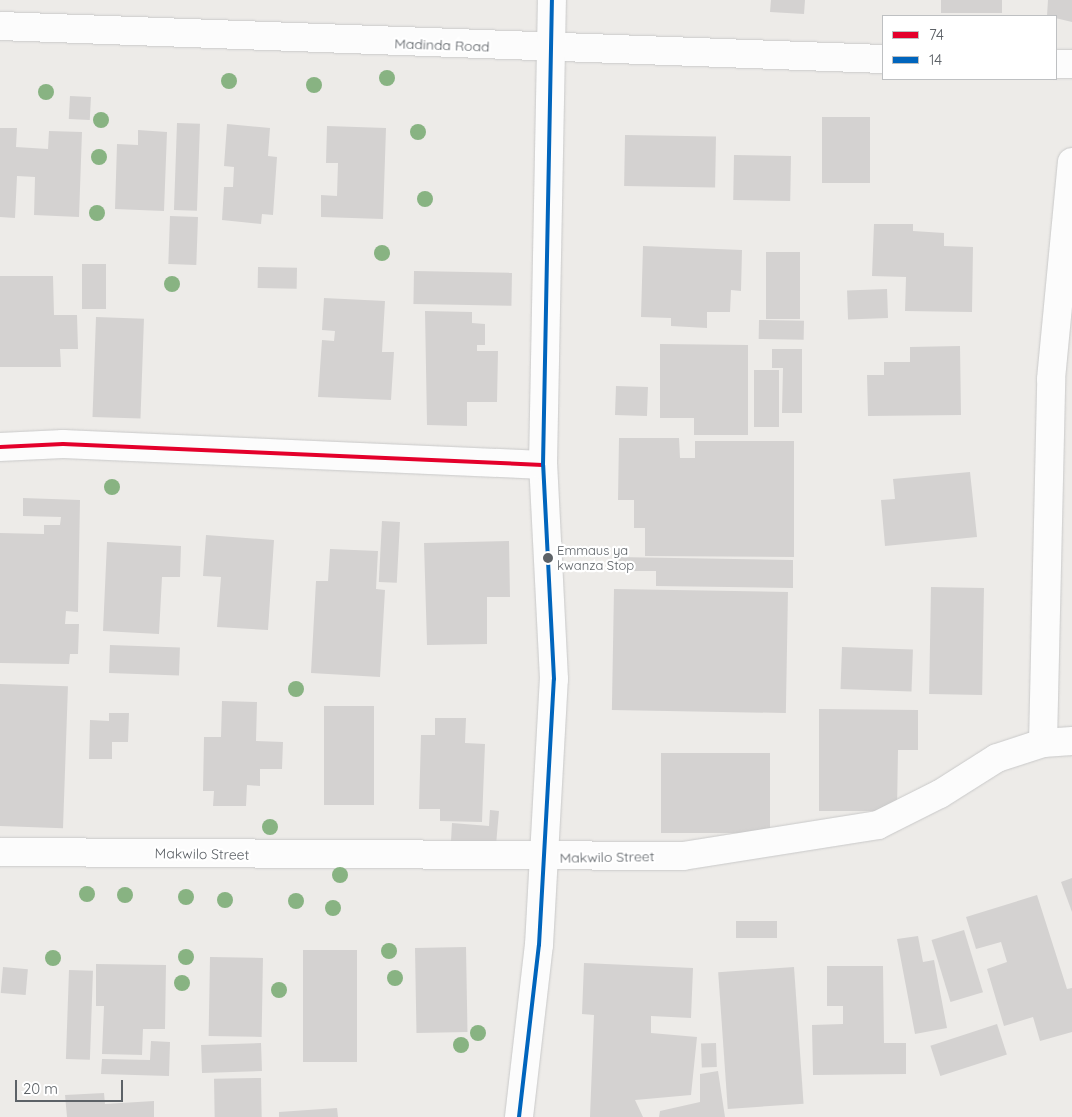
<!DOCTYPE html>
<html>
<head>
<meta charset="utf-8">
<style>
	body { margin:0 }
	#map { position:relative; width:1072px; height:1117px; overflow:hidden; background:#edebe8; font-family:Quicksand,sans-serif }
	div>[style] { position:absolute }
	.building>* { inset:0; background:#d4d2d1; transform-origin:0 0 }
	.roads { filter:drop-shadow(0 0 1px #c9c9c9) drop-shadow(0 0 1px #c9c9c9) }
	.minor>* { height:28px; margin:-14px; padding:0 14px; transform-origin:14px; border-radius:14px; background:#fcfcfc }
	.bus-1>* { height:4px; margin:-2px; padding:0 2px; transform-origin:2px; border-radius:2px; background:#e4002b }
	.bus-2>* { height:4px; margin:-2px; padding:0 2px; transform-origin:2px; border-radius:2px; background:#0065bd }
	.trees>* { width:16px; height:16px; margin:-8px; border-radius:50%; background:#88b382 }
	.dots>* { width:14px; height:14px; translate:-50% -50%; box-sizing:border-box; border:2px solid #fff; border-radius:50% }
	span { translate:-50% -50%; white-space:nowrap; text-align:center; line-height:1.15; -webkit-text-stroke:4.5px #fff; paint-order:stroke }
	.bus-label { font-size:13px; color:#5d6267 }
	.left { translate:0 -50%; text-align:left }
	.street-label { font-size:14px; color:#5d6267 }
	.legend { position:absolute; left:882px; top:15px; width:175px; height:65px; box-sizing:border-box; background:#fff; border:1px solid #bec0c2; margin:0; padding:6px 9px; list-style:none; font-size:15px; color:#5d6267 }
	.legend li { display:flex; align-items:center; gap:10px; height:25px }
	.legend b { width:25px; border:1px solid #bec0c2 }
	.scale { position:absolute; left:15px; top:1080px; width:108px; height:22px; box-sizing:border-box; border:2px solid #5d6267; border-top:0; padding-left:6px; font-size:15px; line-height:18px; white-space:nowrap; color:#5d6267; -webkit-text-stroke:4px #fff; paint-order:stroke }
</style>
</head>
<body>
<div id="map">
	<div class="building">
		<div style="clip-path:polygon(771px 0,805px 0,804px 14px,770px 12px)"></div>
		<div style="left:941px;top:0;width:61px;height:13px"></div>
		<div style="clip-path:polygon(1048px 0,1072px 0,1072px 22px,1047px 16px)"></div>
		<div style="left:70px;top:96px;width:21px;height:23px;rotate:3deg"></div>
		<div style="left:822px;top:117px;width:48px;height:66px"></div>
		<div style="left:177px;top:123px;width:23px;height:87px;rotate:2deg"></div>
		<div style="clip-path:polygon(227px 124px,270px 128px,268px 156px,277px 157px,273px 215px,262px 214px,261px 224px,222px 220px,224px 187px,233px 187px,234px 167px,224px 166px)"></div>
		<div style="clip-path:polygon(327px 126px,386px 128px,383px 219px,321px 217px,321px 195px,337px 196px,338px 163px,326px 163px)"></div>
		<div style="clip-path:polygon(0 128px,17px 128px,16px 147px,48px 149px,49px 131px,82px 132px,79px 217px,34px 215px,35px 177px,17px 176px,15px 218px,0 217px)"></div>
		<div style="clip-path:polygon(138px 130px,167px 132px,164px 211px,115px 209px,117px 144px,138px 145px)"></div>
		<div style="left:625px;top:135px;width:91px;height:51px;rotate:1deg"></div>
		<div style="left:734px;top:155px;width:57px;height:45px;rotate:1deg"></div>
		<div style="left:170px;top:216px;width:28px;height:48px;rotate:2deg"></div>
		<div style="clip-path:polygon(874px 224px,913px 224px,913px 231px,944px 233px,944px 246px,973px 247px,972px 312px,905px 311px,906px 277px,872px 276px)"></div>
		<div style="clip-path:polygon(643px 246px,742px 250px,741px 291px,731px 290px,730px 312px,707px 312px,707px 328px,671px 326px,671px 318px,641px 317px)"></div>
		<div style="left:766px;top:252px;width:34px;height:67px"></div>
		<div style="left:82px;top:264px;width:24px;height:45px"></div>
		<div style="left:258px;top:267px;width:39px;height:21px;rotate:1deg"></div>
		<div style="left:414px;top:271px;width:98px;height:33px;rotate:1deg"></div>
		<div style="clip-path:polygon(0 276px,53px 276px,54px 315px,77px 315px,78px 349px,60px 349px,61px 367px,0 367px)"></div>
		<div style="left:887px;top:289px;width:29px;height:40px;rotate:88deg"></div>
		<div style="clip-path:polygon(324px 298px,385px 301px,382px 352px,394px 352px,391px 400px,318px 397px,322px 340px,334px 341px,335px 331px,322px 330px)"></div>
		<div style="clip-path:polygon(425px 311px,472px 312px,472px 323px,485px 324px,485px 345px,477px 345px,477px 351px,498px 351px,497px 402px,467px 402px,467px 426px,427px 425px)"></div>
		<div style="left:96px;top:317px;width:48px;height:100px;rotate:2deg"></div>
		<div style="left:759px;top:320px;width:45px;height:19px;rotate:1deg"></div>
		<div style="clip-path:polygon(660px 344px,748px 345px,748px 435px,694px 435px,694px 418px,660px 418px)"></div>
		<div style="clip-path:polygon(960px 346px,961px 415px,868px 416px,867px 375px,884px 375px,884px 362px,910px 362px,910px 347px)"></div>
		<div style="clip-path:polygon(772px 349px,802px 349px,802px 413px,782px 413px,783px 368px,772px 368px)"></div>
		<div style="left:754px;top:370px;width:25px;height:57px"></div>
		<div style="left:616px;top:386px;width:32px;height:29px;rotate:2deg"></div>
		<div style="clip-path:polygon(619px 438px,679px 438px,680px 458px,695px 458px,695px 441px,794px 441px,794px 557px,645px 556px,645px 528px,634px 528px,634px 500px,618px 500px)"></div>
		<div style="clip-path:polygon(970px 472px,977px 537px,885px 546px,881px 500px,895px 499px,893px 479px)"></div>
		<div style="clip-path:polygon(23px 498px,80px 500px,78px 612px,66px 611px,65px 624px,79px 624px,78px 654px,70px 654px,69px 664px,0 663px,0 533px,44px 534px,44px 525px,60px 525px,61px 517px,23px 516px)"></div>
		<div style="left:382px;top:521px;width:18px;height:61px;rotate:3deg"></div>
		<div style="clip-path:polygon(206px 535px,274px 540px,268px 630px,217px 627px,221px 577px,203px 576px)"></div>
		<div style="clip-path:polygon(509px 541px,510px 597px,487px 597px,487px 644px,427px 645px,424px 543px)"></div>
		<div style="clip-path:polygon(107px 542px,181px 546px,180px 577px,162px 577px,159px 634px,103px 631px)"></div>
		<div style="clip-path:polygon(330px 549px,378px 551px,376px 589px,385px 590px,380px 677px,311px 673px,316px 581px,328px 581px)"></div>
		<div style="clip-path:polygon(615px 557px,793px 560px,793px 588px,656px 586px,656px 571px,615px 571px)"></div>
		<div style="left:931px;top:587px;width:53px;height:107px;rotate:1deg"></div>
		<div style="left:614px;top:589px;width:174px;height:121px;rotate:1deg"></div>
		<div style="left:110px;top:645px;width:70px;height:28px;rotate:2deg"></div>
		<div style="left:842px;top:647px;width:71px;height:42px;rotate:2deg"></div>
		<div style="left:0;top:684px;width:68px;height:142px;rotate:2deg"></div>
		<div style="clip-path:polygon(222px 701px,257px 702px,256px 741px,283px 742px,282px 769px,260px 769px,260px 786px,247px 785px,246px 806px,213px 806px,214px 791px,203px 791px,204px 737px,221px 737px)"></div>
		<div style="left:324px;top:706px;width:50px;height:99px"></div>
		<div style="clip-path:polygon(819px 709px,918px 710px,918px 750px,898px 750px,897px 811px,819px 811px)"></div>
		<div style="clip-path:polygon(109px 713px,129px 713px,128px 742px,112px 742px,112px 759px,89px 759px,90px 720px,109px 721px)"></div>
		<div style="clip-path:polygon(435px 718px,466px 718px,465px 743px,485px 744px,482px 822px,440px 821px,440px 809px,419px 809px,421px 735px,435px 735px)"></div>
		<div style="left:661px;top:753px;width:109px;height:80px"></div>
		<div style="clip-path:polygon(490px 810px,499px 811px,496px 845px,451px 841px,452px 823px,489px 826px)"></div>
		<div style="clip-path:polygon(1072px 878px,1072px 912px,1061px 882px)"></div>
		<div style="clip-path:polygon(1037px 895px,1067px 989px,1072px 988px,1072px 1032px,1040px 1041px,1033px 1017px,1004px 1026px,987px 969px,1007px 962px,1001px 942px,976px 949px,966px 917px)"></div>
		<div style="left:736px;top:921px;width:41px;height:17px"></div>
		<div style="left:964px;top:930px;width:65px;height:34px;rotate:73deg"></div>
		<div style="clip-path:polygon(918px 936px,923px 962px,934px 960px,947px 1028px,915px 1034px,897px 939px)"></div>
		<div style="left:466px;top:947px;width:85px;height:51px;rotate:89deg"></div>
		<div style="left:303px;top:950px;width:54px;height:112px"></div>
		<div style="left:210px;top:957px;width:53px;height:79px;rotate:1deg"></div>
		<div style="clip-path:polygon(584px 963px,693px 968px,691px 1018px,651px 1016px,651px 1033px,697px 1037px,691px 1095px,635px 1100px,643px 1117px,590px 1117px,594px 1015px,582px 1014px)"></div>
		<div style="clip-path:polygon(96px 964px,166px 965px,165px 1029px,143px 1029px,142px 1055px,102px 1054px,104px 1006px,96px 1006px)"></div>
		<div style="clip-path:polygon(827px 966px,883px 966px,884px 1043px,906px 1043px,906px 1074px,813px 1075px,812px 1025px,843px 1024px,843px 1006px,827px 1006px)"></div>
		<div style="left:3px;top:967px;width:25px;height:26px;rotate:5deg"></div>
		<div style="left:794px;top:967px;width:137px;height:76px;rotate:86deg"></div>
		<div style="left:69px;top:970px;width:24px;height:89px;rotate:2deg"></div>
		<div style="left:997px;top:1024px;width:32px;height:70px;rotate:72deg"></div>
		<div style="clip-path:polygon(151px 1041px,170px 1042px,169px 1076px,101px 1074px,102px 1059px,150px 1060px)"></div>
		<div style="left:261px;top:1043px;width:28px;height:60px;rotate:88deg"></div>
		<div style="left:716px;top:1043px;width:24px;height:15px;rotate:88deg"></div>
		<div style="clip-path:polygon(718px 1071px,725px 1117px,659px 1117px,660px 1111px,700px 1102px,700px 1074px)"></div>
		<div style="left:261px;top:1078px;width:39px;height:47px;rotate:89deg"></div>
		<div style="clip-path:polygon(104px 1093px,105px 1104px,154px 1101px,154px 1117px,67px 1117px,65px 1095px)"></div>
		<div style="clip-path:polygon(337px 1108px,338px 1117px,279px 1117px,279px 1112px)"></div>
	</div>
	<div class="roads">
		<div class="minor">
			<div style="left:0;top:26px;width:884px;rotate:2.14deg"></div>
			<div style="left:1056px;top:64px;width:16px"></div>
			<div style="left:0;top:447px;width:63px;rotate:-2.7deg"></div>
			<div style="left:63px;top:444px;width:480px;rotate:2.5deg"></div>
			<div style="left:1043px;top:743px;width:364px;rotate:-88.7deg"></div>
			<div style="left:1051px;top:379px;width:218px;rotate:-84.5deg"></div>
			<div style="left:0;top:852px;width:683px;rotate:0.34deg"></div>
			<div style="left:683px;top:856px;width:197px;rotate:-9deg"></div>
			<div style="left:878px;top:825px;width:69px;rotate:-26.6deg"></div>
			<div style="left:940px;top:794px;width:67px;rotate:-32.3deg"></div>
			<div style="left:997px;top:758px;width:48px;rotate:-18.1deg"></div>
			<div style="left:1043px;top:743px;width:29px;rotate:-4deg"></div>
			<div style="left:519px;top:1117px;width:173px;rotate:-83.4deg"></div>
			<div style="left:539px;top:945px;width:266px;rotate:-86.8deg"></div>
			<div style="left:554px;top:679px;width:214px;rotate:-92.9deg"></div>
			<div style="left:543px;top:465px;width:465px;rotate:-88.9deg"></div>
		</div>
	</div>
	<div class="bus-1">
		<div style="left:0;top:447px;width:63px;rotate:-2.7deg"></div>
		<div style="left:63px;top:444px;width:480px;rotate:2.5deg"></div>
	</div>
	<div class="bus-2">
		<div style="left:519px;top:1117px;width:173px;rotate:-83.4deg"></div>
		<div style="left:539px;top:945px;width:266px;rotate:-86.8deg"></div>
		<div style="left:554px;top:679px;width:214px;rotate:-92.9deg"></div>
		<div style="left:543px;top:465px;width:465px;rotate:-88.9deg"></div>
	</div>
	<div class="trees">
		<div style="left:387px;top:78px"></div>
		<div style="left:229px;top:81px"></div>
		<div style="left:314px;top:85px"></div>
		<div style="left:46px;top:92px"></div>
		<div style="left:101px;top:120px"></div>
		<div style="left:418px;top:132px"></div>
		<div style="left:99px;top:157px"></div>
		<div style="left:425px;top:199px"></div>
		<div style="left:97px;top:213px"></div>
		<div style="left:382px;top:253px"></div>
		<div style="left:172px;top:284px"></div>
		<div style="left:112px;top:487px"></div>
		<div style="left:296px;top:689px"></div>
		<div style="left:270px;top:827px"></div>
		<div style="left:340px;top:875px"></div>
		<div style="left:87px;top:894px"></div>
		<div style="left:125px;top:895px"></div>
		<div style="left:186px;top:897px"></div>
		<div style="left:225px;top:900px"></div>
		<div style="left:296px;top:901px"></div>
		<div style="left:333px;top:908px"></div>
		<div style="left:389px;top:951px"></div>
		<div style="left:186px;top:957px"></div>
		<div style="left:53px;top:958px"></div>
		<div style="left:395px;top:978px"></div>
		<div style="left:182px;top:983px"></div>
		<div style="left:279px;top:990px"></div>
		<div style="left:478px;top:1033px"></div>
		<div style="left:461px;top:1045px"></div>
	</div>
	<div class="dots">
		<div style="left:548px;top:558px;background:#5d6267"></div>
	</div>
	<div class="bus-label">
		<span class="left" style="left:557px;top:558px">Emmaus ya<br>kwanza Stop</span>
	</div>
	<div class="street-label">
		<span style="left:442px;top:45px;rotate:2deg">Madinda Road</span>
		<span style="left:202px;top:854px;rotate:1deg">Makwilo Street</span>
		<span style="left:607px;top:857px;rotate:-1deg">Makwilo Street</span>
	</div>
	<ul class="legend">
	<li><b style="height:6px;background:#e4002b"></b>74</li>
	<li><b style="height:6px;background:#0065bd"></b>14</li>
	</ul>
	<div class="scale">20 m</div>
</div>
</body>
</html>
